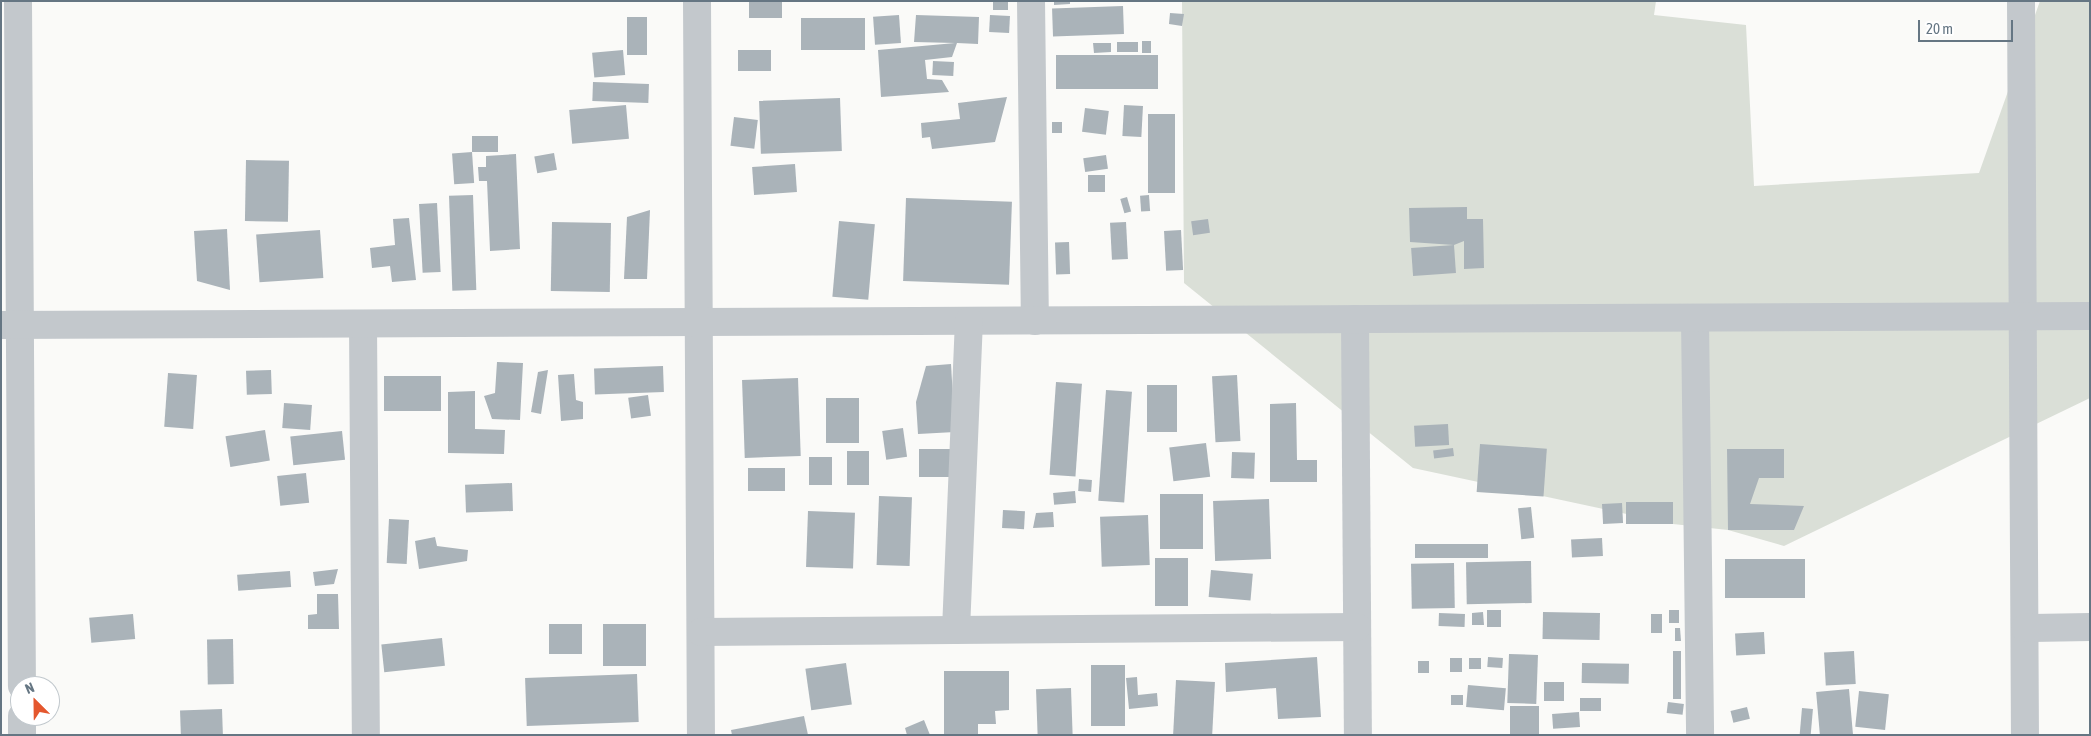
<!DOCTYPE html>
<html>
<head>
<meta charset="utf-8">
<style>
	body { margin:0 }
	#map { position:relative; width:2091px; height:736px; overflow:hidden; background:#fafaf8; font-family:"Asap Condensed",sans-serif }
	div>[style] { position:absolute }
	.green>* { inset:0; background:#dadfd7 }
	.building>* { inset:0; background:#aab3b9; transform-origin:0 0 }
	.minor>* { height:28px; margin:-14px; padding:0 14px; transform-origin:14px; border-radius:14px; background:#c3c8cc }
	span { translate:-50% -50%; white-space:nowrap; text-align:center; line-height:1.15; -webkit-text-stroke:5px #fff; paint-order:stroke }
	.frame { position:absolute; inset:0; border:2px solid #657683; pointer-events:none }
	.north { position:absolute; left:10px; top:676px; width:50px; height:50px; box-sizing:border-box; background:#fff; border:1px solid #c1c8cd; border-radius:50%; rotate:337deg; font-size:14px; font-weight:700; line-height:20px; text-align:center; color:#657683 }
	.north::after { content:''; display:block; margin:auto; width:18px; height:22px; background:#e4572e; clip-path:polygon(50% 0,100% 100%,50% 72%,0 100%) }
	.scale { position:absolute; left:1918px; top:20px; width:95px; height:22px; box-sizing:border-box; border:2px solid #657683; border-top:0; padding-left:6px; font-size:15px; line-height:18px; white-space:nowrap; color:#657683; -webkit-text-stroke:4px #fff; paint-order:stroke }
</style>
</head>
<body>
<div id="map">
	<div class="green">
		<div style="clip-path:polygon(1182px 1px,1656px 1px,1654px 15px,1746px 25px,1754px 186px,1979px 173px,2040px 1px,2090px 1px,2090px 398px,1784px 546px,1728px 530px,1673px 524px,1413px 468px,1184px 283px)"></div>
	</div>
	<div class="building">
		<div style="left:749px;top:1px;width:33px;height:17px"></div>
		<div style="left:993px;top:1px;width:15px;height:9px"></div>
		<div style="clip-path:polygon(1054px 1px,1070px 1px,1070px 4px,1054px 5px)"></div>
		<div style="left:1123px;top:6px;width:28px;height:71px;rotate:88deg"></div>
		<div style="clip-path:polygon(1170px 13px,1184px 14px,1182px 26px,1169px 24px)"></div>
		<div style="left:899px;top:15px;width:28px;height:26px;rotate:86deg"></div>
		<div style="clip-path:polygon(916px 15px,979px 17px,978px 44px,957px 43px,952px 57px,925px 60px,927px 79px,942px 80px,949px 92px,881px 97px,878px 50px,955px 43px,914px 42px)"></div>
		<div style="left:990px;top:15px;width:20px;height:17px;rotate:3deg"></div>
		<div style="left:627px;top:17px;width:20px;height:38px"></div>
		<div style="left:865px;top:18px;width:32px;height:64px;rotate:90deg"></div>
		<div style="left:1142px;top:41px;width:9px;height:12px"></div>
		<div style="left:1117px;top:42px;width:21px;height:10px"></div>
		<div style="clip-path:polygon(1093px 43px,1111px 43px,1111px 52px,1094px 53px)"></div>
		<div style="left:623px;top:50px;width:25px;height:31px;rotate:85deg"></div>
		<div style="left:738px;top:50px;width:33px;height:21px"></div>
		<div style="left:1158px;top:55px;width:34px;height:102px;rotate:90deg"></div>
		<div style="left:933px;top:61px;width:21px;height:14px;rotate:3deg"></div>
		<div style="left:593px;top:82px;width:56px;height:19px;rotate:2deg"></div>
		<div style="clip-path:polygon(1007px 97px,995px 142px,932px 149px,930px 137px,922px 138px,921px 123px,960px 119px,958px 103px)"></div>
		<div style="left:840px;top:98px;width:53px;height:81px;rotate:88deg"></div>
		<div style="left:626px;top:105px;width:34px;height:57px;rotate:85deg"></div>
		<div style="left:1124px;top:105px;width:19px;height:31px;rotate:3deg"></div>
		<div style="left:1085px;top:108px;width:24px;height:24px;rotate:7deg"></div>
		<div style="left:1148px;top:114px;width:27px;height:79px"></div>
		<div style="left:734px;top:117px;width:24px;height:29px;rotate:7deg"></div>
		<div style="left:1062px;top:122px;width:11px;height:10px;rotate:90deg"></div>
		<div style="left:472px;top:136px;width:26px;height:16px"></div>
		<div style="left:472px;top:152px;width:31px;height:20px;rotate:86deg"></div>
		<div style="left:554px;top:153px;width:17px;height:20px;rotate:80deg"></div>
		<div style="clip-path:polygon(516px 154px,520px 249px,490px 251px,487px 181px,479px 181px,478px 167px,486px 167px,486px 156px)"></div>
		<div style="left:1106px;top:155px;width:14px;height:23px;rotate:82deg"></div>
		<div style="left:246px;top:160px;width:43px;height:61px;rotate:1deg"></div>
		<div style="left:795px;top:164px;width:28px;height:43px;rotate:86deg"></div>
		<div style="left:1105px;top:175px;width:17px;height:17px;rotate:90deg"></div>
		<div style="left:473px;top:195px;width:95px;height:24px;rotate:88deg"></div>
		<div style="left:1149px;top:195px;width:16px;height:9px;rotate:86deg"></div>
		<div style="left:1127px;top:197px;width:15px;height:7px;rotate:74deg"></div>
		<div style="left:906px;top:198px;width:106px;height:83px;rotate:2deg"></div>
		<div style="left:437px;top:203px;width:69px;height:18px;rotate:87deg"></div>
		<div style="clip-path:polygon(1467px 207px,1467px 219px,1483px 219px,1484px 268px,1464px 269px,1464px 241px,1454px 245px,1410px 242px,1409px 208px)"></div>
		<div style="clip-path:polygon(650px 210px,647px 279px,624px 279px,627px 217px)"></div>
		<div style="clip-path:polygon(409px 218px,416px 280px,392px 282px,390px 266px,372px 268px,370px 248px,395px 245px,393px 219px)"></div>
		<div style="left:1208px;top:219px;width:14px;height:17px;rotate:82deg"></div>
		<div style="left:839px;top:221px;width:36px;height:76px;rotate:5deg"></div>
		<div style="left:552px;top:222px;width:59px;height:69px;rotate:1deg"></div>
		<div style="left:1126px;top:222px;width:37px;height:16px;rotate:87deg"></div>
		<div style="clip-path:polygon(227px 229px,230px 290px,197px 281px,194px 231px)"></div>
		<div style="left:320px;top:230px;width:48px;height:64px;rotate:86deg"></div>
		<div style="left:1181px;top:230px;width:40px;height:17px;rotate:87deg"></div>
		<div style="left:1069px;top:242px;width:32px;height:14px;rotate:88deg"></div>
		<div style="left:1454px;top:245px;width:28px;height:43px;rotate:86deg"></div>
		<div style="clip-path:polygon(497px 362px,523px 363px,520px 420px,492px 419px,484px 396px,495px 393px)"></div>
		<div style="clip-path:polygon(951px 364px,955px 432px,918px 434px,916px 402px,926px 366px)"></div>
		<div style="left:663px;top:366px;width:26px;height:69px;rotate:88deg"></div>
		<div style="left:271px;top:370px;width:24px;height:25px;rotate:88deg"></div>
		<div style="clip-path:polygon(548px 370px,541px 414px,531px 412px,538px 372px)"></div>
		<div style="left:168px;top:373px;width:29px;height:54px;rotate:4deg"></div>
		<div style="clip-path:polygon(574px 374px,576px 400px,583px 402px,583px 419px,561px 421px,558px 375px)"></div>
		<div style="left:1237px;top:375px;width:66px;height:25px;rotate:87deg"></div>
		<div style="left:441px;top:376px;width:35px;height:57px;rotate:90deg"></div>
		<div style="left:798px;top:378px;width:78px;height:56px;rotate:88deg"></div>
		<div style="left:1056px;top:382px;width:26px;height:93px;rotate:4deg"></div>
		<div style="left:1147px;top:385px;width:30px;height:47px"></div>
		<div style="left:1106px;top:390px;width:26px;height:111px;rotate:4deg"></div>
		<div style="clip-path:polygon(475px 391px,475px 429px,505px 430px,504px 454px,448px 453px,448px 392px)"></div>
		<div style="left:648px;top:395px;width:21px;height:20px;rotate:82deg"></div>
		<div style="left:826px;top:398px;width:33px;height:45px"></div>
		<div style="left:284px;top:403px;width:28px;height:25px;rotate:4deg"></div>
		<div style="clip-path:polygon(1296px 403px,1297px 460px,1317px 460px,1317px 482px,1270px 482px,1270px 404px)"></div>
		<div style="left:1448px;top:424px;width:21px;height:34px;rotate:87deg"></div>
		<div style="left:903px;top:428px;width:29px;height:21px;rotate:82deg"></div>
		<div style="left:265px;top:430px;width:31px;height:40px;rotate:81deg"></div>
		<div style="left:342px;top:431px;width:29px;height:52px;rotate:84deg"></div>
		<div style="left:1206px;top:443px;width:34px;height:37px;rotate:83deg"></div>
		<div style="left:1480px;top:444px;width:67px;height:48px;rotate:4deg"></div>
		<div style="left:1453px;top:448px;width:8px;height:20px;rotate:83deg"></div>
		<div style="left:919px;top:449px;width:32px;height:28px"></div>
		<div style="clip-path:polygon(1727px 449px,1784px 449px,1784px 478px,1759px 478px,1750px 504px,1804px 506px,1794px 530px,1728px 530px)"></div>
		<div style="left:847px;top:451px;width:22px;height:34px"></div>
		<div style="left:1232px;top:452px;width:23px;height:26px;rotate:2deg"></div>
		<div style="left:809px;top:457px;width:23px;height:28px"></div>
		<div style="left:785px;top:468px;width:23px;height:37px;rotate:90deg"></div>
		<div style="left:306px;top:473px;width:30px;height:29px;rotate:84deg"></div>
		<div style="left:1079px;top:479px;width:13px;height:12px;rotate:4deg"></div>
		<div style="left:512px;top:483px;width:28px;height:47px;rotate:88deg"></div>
		<div style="left:1075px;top:491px;width:12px;height:22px;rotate:85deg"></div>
		<div style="left:1160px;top:494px;width:43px;height:55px"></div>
		<div style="left:879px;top:496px;width:33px;height:69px;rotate:2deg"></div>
		<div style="left:1269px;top:499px;width:60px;height:56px;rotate:88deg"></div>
		<div style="left:1673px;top:502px;width:22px;height:47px;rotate:90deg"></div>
		<div style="left:1622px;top:503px;width:20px;height:20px;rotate:87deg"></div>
		<div style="left:1531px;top:507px;width:31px;height:13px;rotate:84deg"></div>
		<div style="left:1003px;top:510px;width:22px;height:18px;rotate:3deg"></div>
		<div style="left:808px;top:511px;width:47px;height:56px;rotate:2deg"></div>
		<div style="clip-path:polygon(1053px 512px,1054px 527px,1033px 528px,1036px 513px)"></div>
		<div style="left:1148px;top:515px;width:50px;height:48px;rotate:88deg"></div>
		<div style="left:389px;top:519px;width:20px;height:44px;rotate:3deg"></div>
		<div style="clip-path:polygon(435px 537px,437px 546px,468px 550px,467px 561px,419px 569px,415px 541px)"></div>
		<div style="left:1602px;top:538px;width:18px;height:31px;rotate:87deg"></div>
		<div style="left:1415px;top:544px;width:73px;height:14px"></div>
		<div style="left:1155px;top:558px;width:33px;height:48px"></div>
		<div style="left:1725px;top:559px;width:80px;height:39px"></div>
		<div style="left:1531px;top:561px;width:42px;height:65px;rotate:89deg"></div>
		<div style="left:1454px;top:563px;width:45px;height:43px;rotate:89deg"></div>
		<div style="clip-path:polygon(338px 569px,334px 584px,315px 586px,313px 572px)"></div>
		<div style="left:1211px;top:570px;width:42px;height:27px;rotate:5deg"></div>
		<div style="left:290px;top:571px;width:16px;height:53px;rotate:86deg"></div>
		<div style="clip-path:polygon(317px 594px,338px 594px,339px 629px,308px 629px,308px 615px,317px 614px)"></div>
		<div style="left:1487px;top:610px;width:14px;height:17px"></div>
		<div style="left:1669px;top:610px;width:10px;height:13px"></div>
		<div style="clip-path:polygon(1483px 612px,1484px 625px,1472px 625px,1472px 613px)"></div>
		<div style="left:1543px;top:612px;width:57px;height:27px;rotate:1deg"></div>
		<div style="left:1439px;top:613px;width:26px;height:13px;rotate:2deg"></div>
		<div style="left:133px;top:614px;width:25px;height:44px;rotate:85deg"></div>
		<div style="left:1651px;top:614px;width:11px;height:19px"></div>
		<div style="left:549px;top:624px;width:33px;height:30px"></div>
		<div style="left:603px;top:624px;width:43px;height:42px"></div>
		<div style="clip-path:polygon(1675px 628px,1680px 628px,1681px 641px,1675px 641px)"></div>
		<div style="left:1764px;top:632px;width:22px;height:29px;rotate:87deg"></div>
		<div style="left:442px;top:638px;width:28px;height:61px;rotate:84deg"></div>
		<div style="left:233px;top:639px;width:45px;height:26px;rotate:89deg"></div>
		<div style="left:1673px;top:651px;width:8px;height:48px"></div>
		<div style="left:1854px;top:651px;width:33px;height:30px;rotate:87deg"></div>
		<div style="left:1509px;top:654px;width:29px;height:49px;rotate:2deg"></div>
		<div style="clip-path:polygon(1317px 657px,1321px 717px,1278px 719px,1276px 688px,1226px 692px,1225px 663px)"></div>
		<div style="left:1488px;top:657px;width:15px;height:10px;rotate:4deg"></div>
		<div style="left:1450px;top:658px;width:12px;height:14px"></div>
		<div style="left:1469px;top:658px;width:12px;height:11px"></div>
		<div style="left:1418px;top:661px;width:11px;height:12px"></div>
		<div style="left:846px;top:663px;width:42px;height:41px;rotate:82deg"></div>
		<div style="left:1582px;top:663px;width:47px;height:20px;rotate:1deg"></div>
		<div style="left:1125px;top:665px;width:61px;height:34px;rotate:90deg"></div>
		<div style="clip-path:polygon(944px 671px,1009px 671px,1009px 710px,995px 711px,996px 724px,978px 724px,978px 735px,944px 735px)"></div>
		<div style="left:637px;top:674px;width:48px;height:112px;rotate:88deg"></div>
		<div style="clip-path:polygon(1137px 677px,1138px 695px,1157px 693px,1158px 706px,1129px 709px,1126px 678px)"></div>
		<div style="left:1176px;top:680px;width:39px;height:55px;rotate:3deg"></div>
		<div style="left:1564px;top:682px;width:19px;height:20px;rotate:90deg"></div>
		<div style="left:1468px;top:685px;width:38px;height:22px;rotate:5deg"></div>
		<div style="left:1071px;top:688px;width:47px;height:35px;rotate:88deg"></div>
		<div style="left:1849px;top:689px;width:46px;height:33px;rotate:85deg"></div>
		<div style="left:1859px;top:691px;width:30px;height:36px;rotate:6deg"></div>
		<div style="left:1451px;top:695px;width:12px;height:10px"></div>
		<div style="left:1580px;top:698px;width:21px;height:13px"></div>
		<div style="left:1668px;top:702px;width:16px;height:11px;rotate:7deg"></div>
		<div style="left:1510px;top:706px;width:29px;height:29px"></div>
		<div style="left:1747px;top:707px;width:12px;height:17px;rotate:76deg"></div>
		<div style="left:1802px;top:708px;width:11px;height:27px;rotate:5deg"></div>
		<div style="left:222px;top:709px;width:26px;height:42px;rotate:88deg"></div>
		<div style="left:1579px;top:712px;width:15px;height:27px;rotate:86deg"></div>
		<div style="clip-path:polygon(804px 716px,808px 735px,732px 735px,731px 730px)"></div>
		<div style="clip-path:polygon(924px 720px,930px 735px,907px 735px,905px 728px)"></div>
	</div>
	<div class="minor">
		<div style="left:18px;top:1px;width:685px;rotate:89.67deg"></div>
		<div style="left:697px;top:1px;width:734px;rotate:89.69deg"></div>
		<div style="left:1031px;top:1px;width:320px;rotate:89.3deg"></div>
		<div style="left:2021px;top:1px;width:734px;rotate:89.69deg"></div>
		<div style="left:1695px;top:318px;width:417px;rotate:89.3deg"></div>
		<div style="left:1355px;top:319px;width:416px;rotate:89.6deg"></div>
		<div style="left:363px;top:324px;width:411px;rotate:89.6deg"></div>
		<div style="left:1px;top:325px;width:2089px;rotate:-0.25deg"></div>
		<div style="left:2025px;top:628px;width:65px;rotate:-0.9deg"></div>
		<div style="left:956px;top:630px;width:309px;rotate:-87.6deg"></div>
		<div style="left:701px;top:632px;width:656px;rotate:-0.44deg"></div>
		<div style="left:22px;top:716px;width:19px;rotate:90deg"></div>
	</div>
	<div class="frame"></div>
	<div class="north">N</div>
	<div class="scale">20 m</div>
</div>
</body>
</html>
